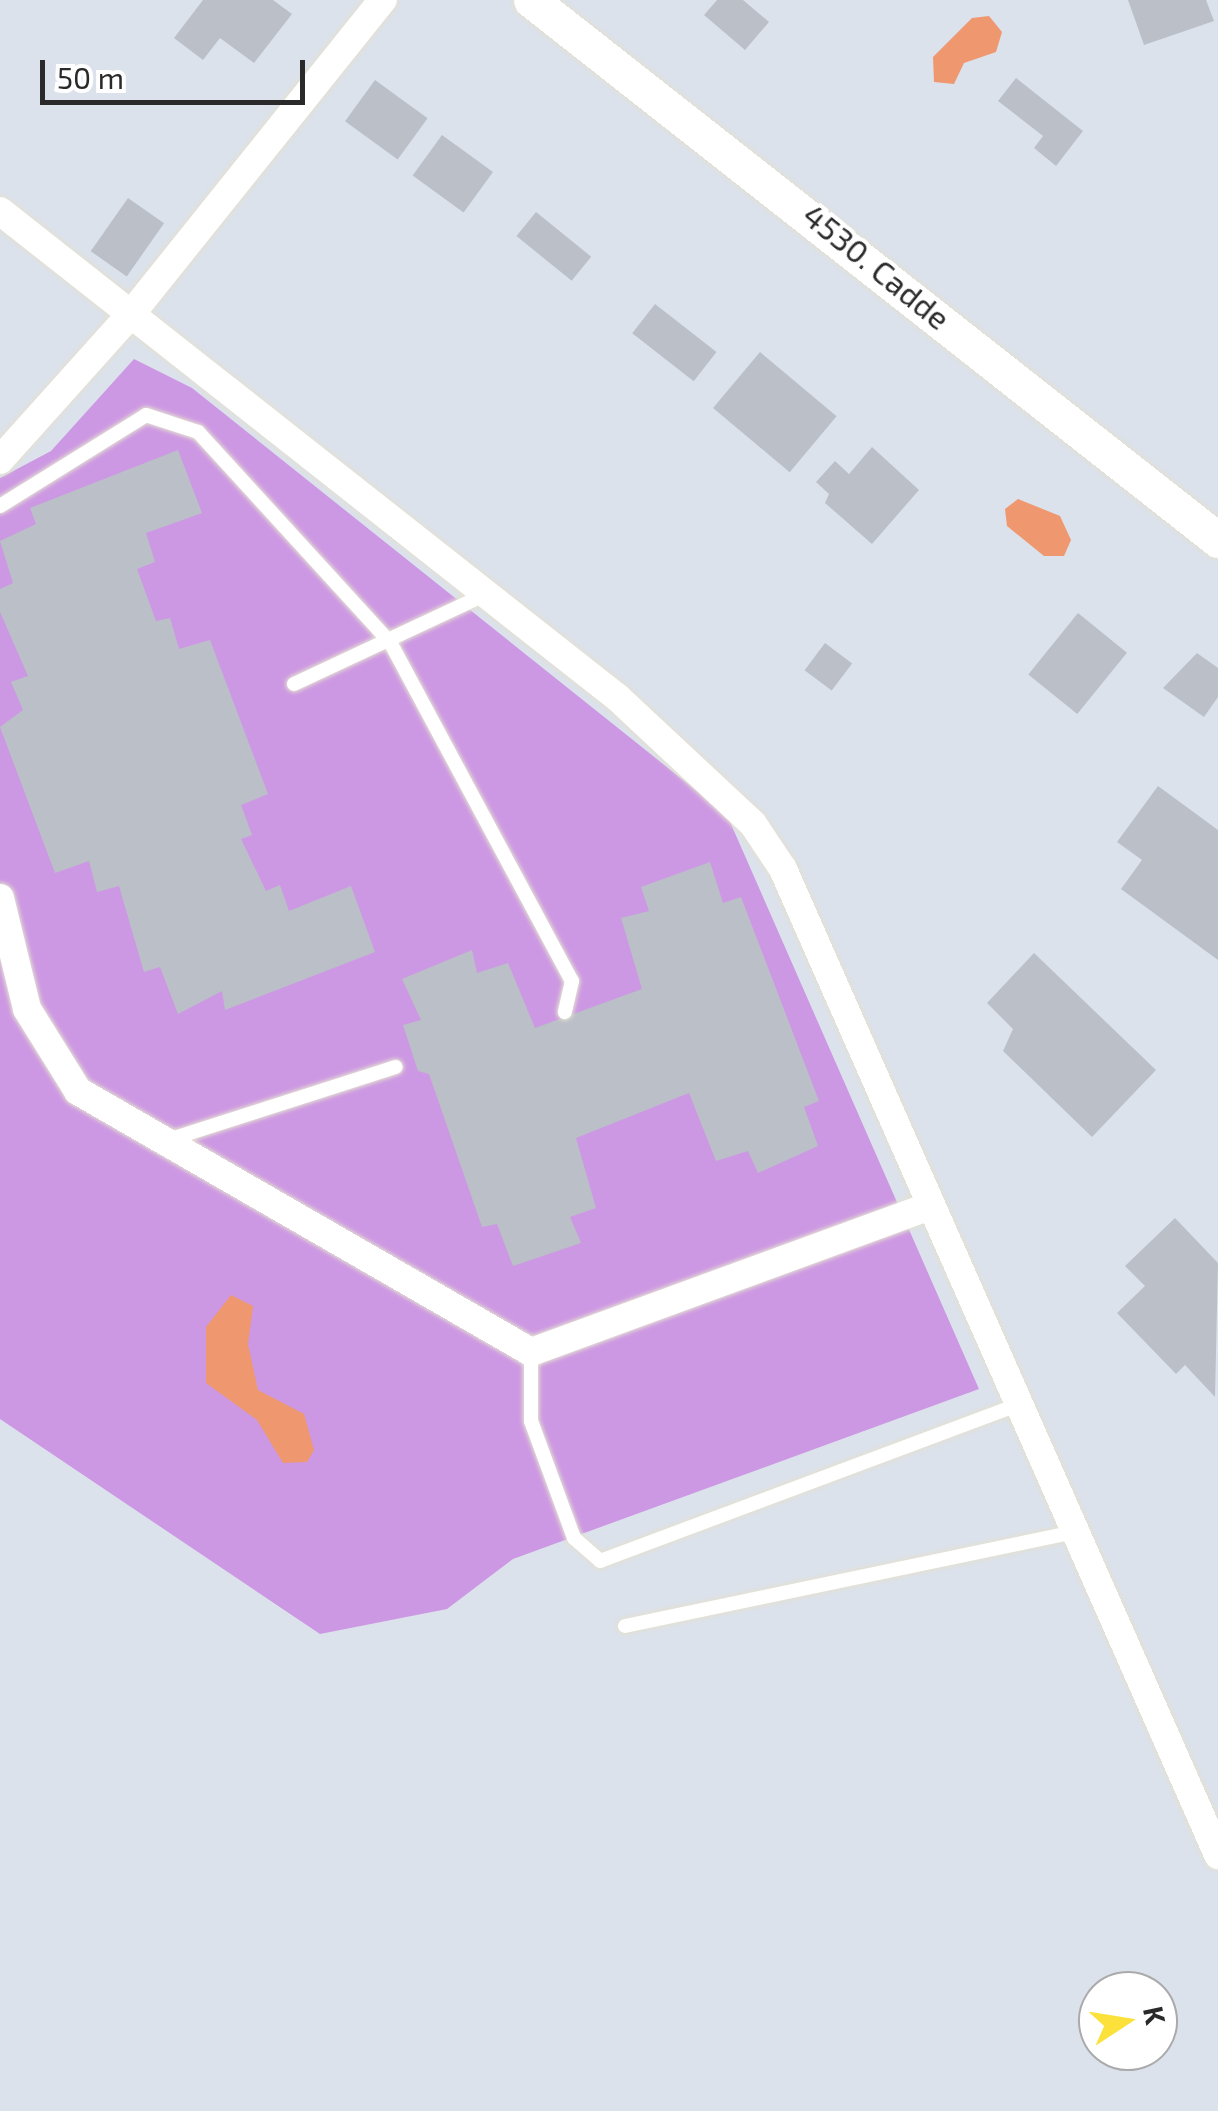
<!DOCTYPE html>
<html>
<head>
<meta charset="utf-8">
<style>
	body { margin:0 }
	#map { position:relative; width:1218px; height:2111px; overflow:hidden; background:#dce2ec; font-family:"Exo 2",sans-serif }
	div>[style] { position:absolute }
	.green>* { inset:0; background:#cd98e3 }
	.water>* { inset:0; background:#ef976e }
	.building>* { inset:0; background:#bbbfc8; transform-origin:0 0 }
	.roads { filter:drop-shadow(0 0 2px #e3e0d1) drop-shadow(0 0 2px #e3e0d1) }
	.service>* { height:14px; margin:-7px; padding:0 7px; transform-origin:7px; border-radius:7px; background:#fff }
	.minor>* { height:28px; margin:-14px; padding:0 14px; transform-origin:14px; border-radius:14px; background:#fff }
	.tertiary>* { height:35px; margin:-17.5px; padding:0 17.5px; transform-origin:17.5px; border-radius:17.5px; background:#fff }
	span { translate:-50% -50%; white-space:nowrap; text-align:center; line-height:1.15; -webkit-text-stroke:8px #fff; paint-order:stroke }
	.street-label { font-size:32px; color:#2a2a2a }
	.north { position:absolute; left:1078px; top:1971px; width:100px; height:100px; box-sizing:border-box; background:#fff; border:2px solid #aaa; border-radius:50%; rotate:78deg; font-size:28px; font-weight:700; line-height:40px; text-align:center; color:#2a2a2a }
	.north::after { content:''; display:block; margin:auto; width:35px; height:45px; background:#fbe13a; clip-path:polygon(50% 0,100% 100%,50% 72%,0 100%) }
	.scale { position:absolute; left:40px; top:60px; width:265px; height:45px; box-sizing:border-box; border:5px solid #2a2a2a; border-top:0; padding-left:12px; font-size:30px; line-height:35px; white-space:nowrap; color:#2a2a2a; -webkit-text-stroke:8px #fff; paint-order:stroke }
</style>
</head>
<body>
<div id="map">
	<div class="green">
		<div style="clip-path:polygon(134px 359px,192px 388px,727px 815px,979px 1389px,513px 1559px,447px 1609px,320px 1634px,0 1419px,0 478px,51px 451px)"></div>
	</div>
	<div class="water">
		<div style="clip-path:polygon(989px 16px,1002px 32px,996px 52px,964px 63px,954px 84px,934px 82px,933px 57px,972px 18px)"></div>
		<div style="clip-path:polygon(1018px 499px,1060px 516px,1071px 540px,1064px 556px,1044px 556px,1007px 526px,1005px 509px)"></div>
		<div style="clip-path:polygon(231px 1295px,253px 1306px,248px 1344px,258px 1390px,304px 1414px,314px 1450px,307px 1462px,283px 1463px,257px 1420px,206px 1383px,206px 1327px)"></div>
	</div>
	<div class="building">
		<div style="clip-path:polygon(203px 0,273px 0,292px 14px,254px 63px,220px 38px,203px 60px,174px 38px)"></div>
		<div style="clip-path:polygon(717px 0,743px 0,769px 22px,745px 50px,704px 15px)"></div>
		<div style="clip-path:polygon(1128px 0,1206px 0,1214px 21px,1144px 45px)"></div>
		<div style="clip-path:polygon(1016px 78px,1083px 131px,1056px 166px,1034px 148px,1043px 136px,998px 101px)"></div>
		<div style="left:375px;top:80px;width:65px;height:51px;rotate:36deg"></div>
		<div style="left:442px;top:135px;width:63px;height:50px;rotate:36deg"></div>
		<div style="left:128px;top:198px;width:44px;height:65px;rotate:35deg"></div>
		<div style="left:536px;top:212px;width:71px;height:31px;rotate:39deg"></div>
		<div style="left:655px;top:304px;width:78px;height:37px;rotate:38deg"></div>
		<div style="left:760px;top:352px;width:100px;height:73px;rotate:40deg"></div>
		<div style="clip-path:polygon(872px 447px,919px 490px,872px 544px,825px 503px,829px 494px,816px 482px,835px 461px,849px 474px)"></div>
		<div style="clip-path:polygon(178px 450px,202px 513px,146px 533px,155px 562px,137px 569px,156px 621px,170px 618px,179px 649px,210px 640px,268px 794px,241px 805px,252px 835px,241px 839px,266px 891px,280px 885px,289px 911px,351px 886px,375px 952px,225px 1010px,222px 991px,178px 1014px,160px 967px,144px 972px,119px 886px,97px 892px,89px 861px,55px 873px,0 727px,23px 710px,11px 682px,28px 676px,0 612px,0 589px,13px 583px,0 541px,36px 524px,30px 508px)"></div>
		<div style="left:1078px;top:613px;width:63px;height:79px;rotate:39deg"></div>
		<div style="left:825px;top:643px;width:34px;height:34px;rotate:37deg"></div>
		<div style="clip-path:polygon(1197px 653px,1218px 668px,1218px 697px,1204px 717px,1163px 688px)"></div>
		<div style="clip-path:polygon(1158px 786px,1218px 830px,1218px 960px,1121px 889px,1142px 860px,1117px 842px)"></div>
		<div style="clip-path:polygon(710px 862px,723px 903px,741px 897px,819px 1101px,804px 1107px,818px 1146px,758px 1173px,748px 1151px,716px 1161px,689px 1093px,576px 1138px,596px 1208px,570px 1217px,581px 1243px,513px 1266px,497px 1224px,482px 1227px,429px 1074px,418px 1071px,403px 1025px,421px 1020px,402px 979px,472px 950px,477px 973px,508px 963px,535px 1028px,642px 989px,621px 918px,649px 911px,641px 887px)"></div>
		<div style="clip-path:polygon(1034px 953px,1156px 1070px,1092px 1137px,1003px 1051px,1013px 1029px,987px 1003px)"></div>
		<div style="clip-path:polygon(1175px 1218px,1218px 1263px,1215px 1397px,1185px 1365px,1176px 1374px,1117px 1313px,1145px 1286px,1125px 1266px)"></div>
	</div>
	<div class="roads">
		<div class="service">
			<div style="left:0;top:506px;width:172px;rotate:-31.9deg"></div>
			<div style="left:146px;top:415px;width:55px;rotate:18.1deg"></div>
			<div style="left:198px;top:432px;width:285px;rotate:47.6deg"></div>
			<div style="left:390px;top:642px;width:385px;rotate:61.8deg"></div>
			<div style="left:572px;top:981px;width:32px;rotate:103deg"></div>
			<div style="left:294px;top:684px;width:212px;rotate:-25.1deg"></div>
			<div style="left:168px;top:1140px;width:239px;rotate:-17.8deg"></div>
			<div style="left:531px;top:1352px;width:69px;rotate:90deg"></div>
			<div style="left:531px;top:1421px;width:125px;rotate:69.8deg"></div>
			<div style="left:574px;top:1538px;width:35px;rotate:41deg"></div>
			<div style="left:600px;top:1561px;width:447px;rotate:-20.5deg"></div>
			<div style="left:625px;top:1626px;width:460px;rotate:-11.8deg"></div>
		</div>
		<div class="minor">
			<div style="left:0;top:211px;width:787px;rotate:38.24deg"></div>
			<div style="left:618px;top:698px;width:185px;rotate:43deg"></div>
			<div style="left:753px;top:824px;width:54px;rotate:56.3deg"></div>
			<div style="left:783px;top:869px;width:1078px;rotate:66.19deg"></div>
			<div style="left:0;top:460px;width:196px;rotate:-48.1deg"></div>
			<div style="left:131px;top:314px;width:403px;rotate:-51.3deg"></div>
			<div style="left:0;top:898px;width:114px;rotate:76.3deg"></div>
			<div style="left:27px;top:1009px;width:97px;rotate:58.1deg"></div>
			<div style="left:78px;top:1091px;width:523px;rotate:29.95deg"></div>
			<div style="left:531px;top:1352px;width:426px;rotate:-20.1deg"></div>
		</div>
		<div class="tertiary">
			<div style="left:531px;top:0;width:874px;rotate:38.17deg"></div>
		</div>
	</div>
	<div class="street-label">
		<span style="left:877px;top:266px;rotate:39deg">4530. Cadde</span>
	</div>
	<div class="north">K</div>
	<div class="scale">50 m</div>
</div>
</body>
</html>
